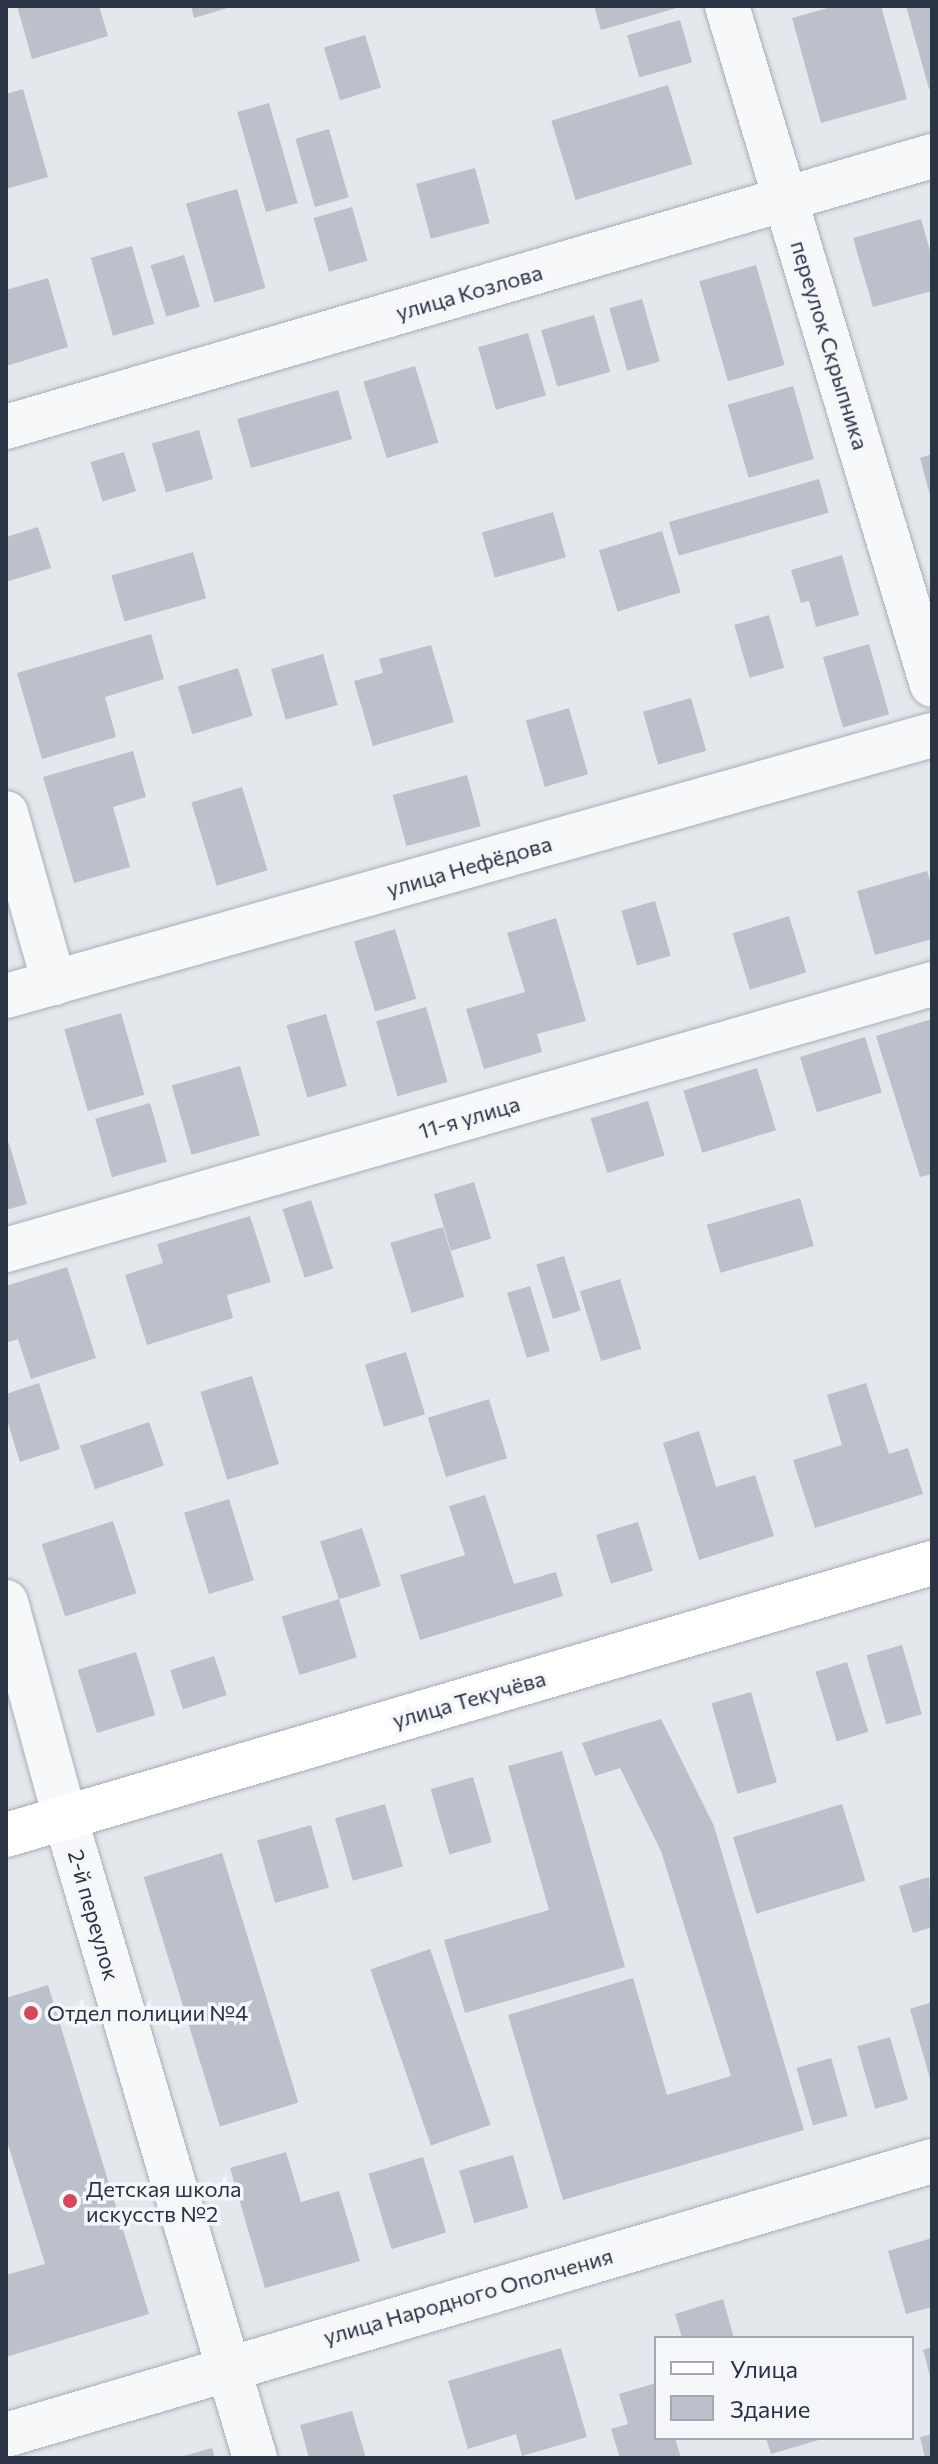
<!DOCTYPE html>
<html>
<head>
<meta charset="utf-8">
<style>
	body { margin:0 }
	#map { position:relative; width:938px; height:2464px; overflow:hidden; background:#e4e7ec; font-family:Commissioner,sans-serif }
	div>[style] { position:absolute }
	.building>* { inset:0; background:#bbc0ca; transform-origin:0 0 }
	.roads { filter:drop-shadow(0 0 2px #a9aeb7) drop-shadow(0 0 2px #a9aeb7) }
	.minor>* { height:44px; margin:-22px; padding:0 22px; transform-origin:22px; border-radius:22px; background:#f7f8fa }
	.primary>* { height:44px; margin:-22px; padding:0 22px; transform-origin:22px; border-radius:22px; background:#fff }
	.dots>* { width:22px; height:22px; translate:-50% -50%; box-sizing:border-box; border:4px solid #f4f6f9; border-radius:50% }
	span { translate:-50% -50%; white-space:nowrap; text-align:center; line-height:1.15; -webkit-text-stroke:7px #f4f6f9; paint-order:stroke }
	.street-label { font-size:22px; color:#2b3445 }
	.poi-label { font-size:22px; color:#2b3445 }
	.left { translate:0 -50%; text-align:left }
	.frame { position:absolute; inset:0; border:8px solid #2b3445; pointer-events:none }
	.legend { position:absolute; left:654px; top:2336px; width:260px; height:104px; box-sizing:border-box; background:#f4f6f9; border:2px solid #a4a8b1; margin:0; padding:10px 14px; list-style:none; font-size:24px; color:#2b3445 }
	.legend li { display:flex; align-items:center; gap:16px; height:40px }
	.legend b { width:40px; border:2px solid #a4a8b1 }
</style>
</head>
<body>
<div id="map">
	<div class="building">
		<div style="clip-path:polygon(17px 6px,99px 6px,108px 36px,32px 59px)"></div>
		<div style="clip-path:polygon(191px 6px,231px 6px,231px 7px,194px 18px)"></div>
		<div style="clip-path:polygon(594px 6px,680px 6px,680px 7px,601px 30px)"></div>
		<div style="clip-path:polygon(835px 6px,881px 6px,907px 99px,821px 123px,792px 18px)"></div>
		<div style="clip-path:polygon(906px 6px,932px 6px,932px 88px,929px 89px)"></div>
		<div style="left:680px;top:20px;width:44px;height:55px;rotate:74deg"></div>
		<div style="left:365px;top:35px;width:55px;height:43px;rotate:73deg"></div>
		<div style="left:668px;top:85px;width:83px;height:122px;rotate:73deg"></div>
		<div style="clip-path:polygon(23px 89px,48px 177px,6px 189px,6px 94px)"></div>
		<div style="left:269px;top:103px;width:104px;height:33px;rotate:74deg"></div>
		<div style="left:329px;top:129px;width:71px;height:35px;rotate:74deg"></div>
		<div style="left:475px;top:168px;width:57px;height:61px;rotate:75deg"></div>
		<div style="left:237px;top:189px;width:103px;height:53px;rotate:74deg"></div>
		<div style="left:352px;top:207px;width:56px;height:40px;rotate:74deg"></div>
		<div style="clip-path:polygon(921px 219px,932px 258px,932px 291px,873px 307px,853px 238px)"></div>
		<div style="left:132px;top:246px;width:81px;height:43px;rotate:74deg"></div>
		<div style="left:184px;top:255px;width:54px;height:35px;rotate:73deg"></div>
		<div style="left:756px;top:265px;width:104px;height:59px;rotate:74deg"></div>
		<div style="clip-path:polygon(48px 278px,68px 347px,6px 366px,6px 290px)"></div>
		<div style="left:642px;top:299px;width:65px;height:34px;rotate:74deg"></div>
		<div style="left:594px;top:315px;width:59px;height:55px;rotate:74deg"></div>
		<div style="left:528px;top:333px;width:65px;height:52px;rotate:74deg"></div>
		<div style="left:415px;top:366px;width:80px;height:54px;rotate:73deg"></div>
		<div style="left:793px;top:386px;width:76px;height:68px;rotate:74deg"></div>
		<div style="left:338px;top:390px;width:51px;height:105px;rotate:74deg"></div>
		<div style="left:199px;top:430px;width:51px;height:49px;rotate:74deg"></div>
		<div style="left:124px;top:452px;width:41px;height:35px;rotate:73deg"></div>
		<div style="clip-path:polygon(932px 454px,932px 499px,931px 499px,920px 458px)"></div>
		<div style="left:819px;top:479px;width:35px;height:156px;rotate:74deg"></div>
		<div style="left:553px;top:512px;width:47px;height:74px;rotate:74deg"></div>
		<div style="clip-path:polygon(38px 527px,51px 568px,6px 582px,6px 537px)"></div>
		<div style="left:662px;top:531px;width:64px;height:66px;rotate:73deg"></div>
		<div style="left:193px;top:552px;width:48px;height:85px;rotate:74deg"></div>
		<div style="clip-path:polygon(842px 555px,859px 615px,816px 627px,809px 601px,801px 603px,791px 570px)"></div>
		<div style="left:769px;top:615px;width:55px;height:36px;rotate:74deg"></div>
		<div style="clip-path:polygon(151px 634px,164px 679px,105px 697px,116px 737px,42px 759px,17px 673px)"></div>
		<div style="left:869px;top:644px;width:73px;height:48px;rotate:74deg"></div>
		<div style="clip-path:polygon(431px 645px,454px 722px,373px 746px,354px 681px,383px 673px,379px 659px)"></div>
		<div style="left:323px;top:654px;width:53px;height:54px;rotate:74deg"></div>
		<div style="left:238px;top:668px;width:50px;height:63px;rotate:73deg"></div>
		<div style="left:691px;top:698px;width:55px;height:50px;rotate:74deg"></div>
		<div style="left:569px;top:708px;width:69px;height:45px;rotate:74deg"></div>
		<div style="clip-path:polygon(133px 751px,146px 797px,113px 807px,130px 867px,74px 883px,43px 777px)"></div>
		<div style="left:467px;top:775px;width:53px;height:77px;rotate:75deg"></div>
		<div style="left:242px;top:787px;width:87px;height:53px;rotate:73deg"></div>
		<div style="clip-path:polygon(927px 871px,932px 887px,932px 939px,875px 955px,857px 891px)"></div>
		<div style="left:655px;top:901px;width:57px;height:35px;rotate:74deg"></div>
		<div style="left:789px;top:916px;width:59px;height:59px;rotate:73deg"></div>
		<div style="clip-path:polygon(556px 918px,586px 1021px,537px 1034px,542px 1052px,484px 1069px,466px 1009px,525px 992px,507px 933px)"></div>
		<div style="left:395px;top:929px;width:73px;height:43px;rotate:73deg"></div>
		<div style="left:426px;top:1007px;width:78px;height:52px;rotate:74deg"></div>
		<div style="left:121px;top:1013px;width:85px;height:59px;rotate:74deg"></div>
		<div style="left:326px;top:1014px;width:75px;height:41px;rotate:74deg"></div>
		<div style="clip-path:polygon(932px 1019px,932px 1174px,920px 1177px,876px 1036px)"></div>
		<div style="left:865px;top:1037px;width:58px;height:68px;rotate:73deg"></div>
		<div style="left:240px;top:1066px;width:72px;height:71px;rotate:74deg"></div>
		<div style="left:757px;top:1068px;width:65px;height:77px;rotate:73deg"></div>
		<div style="left:648px;top:1101px;width:57px;height:60px;rotate:73deg"></div>
		<div style="left:150px;top:1103px;width:61px;height:57px;rotate:74deg"></div>
		<div style="clip-path:polygon(9px 1143px,27px 1204px,6px 1210px,6px 1144px)"></div>
		<div style="left:474px;top:1182px;width:59px;height:42px;rotate:73deg"></div>
		<div style="left:800px;top:1198px;width:50px;height:97px;rotate:74deg"></div>
		<div style="left:311px;top:1200px;width:72px;height:30px;rotate:72deg"></div>
		<div style="clip-path:polygon(250px 1216px,271px 1282px,227px 1295px,233px 1318px,147px 1345px,125px 1275px,163px 1263px,157px 1244px)"></div>
		<div style="left:443px;top:1227px;width:73px;height:55px;rotate:73deg"></div>
		<div style="left:564px;top:1256px;width:57px;height:29px;rotate:73deg"></div>
		<div style="clip-path:polygon(67px 1267px,96px 1358px,31px 1379px,18px 1339px,6px 1343px,6px 1286px)"></div>
		<div style="left:620px;top:1279px;width:73px;height:42px;rotate:73deg"></div>
		<div style="left:530px;top:1286px;width:68px;height:24px;rotate:73deg"></div>
		<div style="left:406px;top:1352px;width:65px;height:43px;rotate:73deg"></div>
		<div style="left:252px;top:1376px;width:92px;height:54px;rotate:73deg"></div>
		<div style="clip-path:polygon(39px 1383px,60px 1449px,20px 1462px,6px 1417px,6px 1394px)"></div>
		<div style="clip-path:polygon(866px 1383px,889px 1454px,908px 1448px,923px 1494px,815px 1528px,793px 1460px,842px 1445px,827px 1395px)"></div>
		<div style="left:489px;top:1399px;width:62px;height:64px;rotate:73deg"></div>
		<div style="left:149px;top:1422px;width:46px;height:73px;rotate:71deg"></div>
		<div style="clip-path:polygon(699px 1431px,716px 1487px,755px 1475px,774px 1536px,699px 1560px,663px 1443px)"></div>
		<div style="clip-path:polygon(485px 1495px,514px 1584px,556px 1572px,563px 1596px,420px 1640px,400px 1575px,465px 1555px,449px 1506px)"></div>
		<div style="left:229px;top:1499px;width:85px;height:47px;rotate:73deg"></div>
		<div style="left:113px;top:1521px;width:76px;height:75px;rotate:72deg"></div>
		<div style="left:638px;top:1522px;width:51px;height:44px;rotate:73deg"></div>
		<div style="left:362px;top:1528px;width:61px;height:44px;rotate:72deg"></div>
		<div style="left:339px;top:1599px;width:61px;height:60px;rotate:73deg"></div>
		<div style="left:902px;top:1645px;width:72px;height:37px;rotate:74deg"></div>
		<div style="left:136px;top:1652px;width:66px;height:61px;rotate:73deg"></div>
		<div style="left:214px;top:1656px;width:41px;height:46px;rotate:72deg"></div>
		<div style="left:847px;top:1662px;width:73px;height:33px;rotate:73deg"></div>
		<div style="left:751px;top:1692px;width:94px;height:41px;rotate:74deg"></div>
		<div style="clip-path:polygon(661px 1719px,714px 1826px,804px 2130px,563px 2200px,508px 2015px,633px 1978px,667px 2095px,731px 2076px,661px 1851px,620px 1768px,595px 1776px,582px 1743px)"></div>
		<div style="clip-path:polygon(562px 1751px,625px 1967px,465px 2013px,444px 1940px,549px 1910px,508px 1766px)"></div>
		<div style="left:473px;top:1777px;width:68px;height:44px;rotate:74deg"></div>
		<div style="left:385px;top:1804px;width:65px;height:52px;rotate:74deg"></div>
		<div style="left:842px;top:1804px;width:80px;height:114px;rotate:73deg"></div>
		<div style="left:311px;top:1825px;width:65px;height:56px;rotate:74deg"></div>
		<div style="left:222px;top:1853px;width:261px;height:82px;rotate:73deg"></div>
		<div style="clip-path:polygon(929px 1877px,932px 1927px,913px 1933px,899px 1886px)"></div>
		<div style="left:430px;top:1949px;width:186px;height:63px;rotate:71deg"></div>
		<div style="clip-path:polygon(48px 1985px,149px 2314px,6px 2357px,6px 2275px,45px 2264px,6px 2138px,6px 1998px)"></div>
		<div style="clip-path:polygon(932px 2002px,932px 2081px,931px 2082px,910px 2009px)"></div>
		<div style="left:890px;top:2037px;width:65px;height:34px;rotate:74deg"></div>
		<div style="left:831px;top:2058px;width:60px;height:36px;rotate:74deg"></div>
		<div style="clip-path:polygon(286px 2152px,301px 2202px,339px 2191px,360px 2261px,265px 2288px,230px 2168px)"></div>
		<div style="left:513px;top:2155px;width:55px;height:56px;rotate:74deg"></div>
		<div style="left:423px;top:2157px;width:79px;height:57px;rotate:73deg"></div>
		<div style="clip-path:polygon(932px 2238px,932px 2307px,906px 2314px,888px 2251px)"></div>
		<div style="clip-path:polygon(723px 2299px,734px 2338px,682px 2338px,675px 2314px)"></div>
		<div style="clip-path:polygon(932px 2347px,932px 2379px,931px 2380px,923px 2350px)"></div>
		<div style="clip-path:polygon(561px 2348px,587px 2437px,522px 2456px,516px 2434px,468px 2449px,448px 2381px)"></div>
		<div style="clip-path:polygon(656px 2383px,656px 2438px,675px 2438px,681px 2458px,620px 2458px,611px 2429px,628px 2424px,619px 2394px)"></div>
		<div style="clip-path:polygon(352px 2411px,366px 2458px,309px 2458px,300px 2425px)"></div>
		<div style="clip-path:polygon(932px 2434px,932px 2458px,925px 2458px,920px 2437px)"></div>
		<div style="clip-path:polygon(766px 2438px,822px 2438px,822px 2439px,771px 2454px)"></div>
		<div style="clip-path:polygon(212px 2448px,215px 2458px,181px 2458px,180px 2457px)"></div>
	</div>
	<div class="roads">
		<div class="minor">
			<div style="left:727px;top:6px;width:709px;rotate:73.2deg"></div>
			<div style="left:6px;top:427px;width:965px;rotate:-16.31deg"></div>
			<div style="left:6px;top:813px;width:177px;rotate:74.2deg"></div>
			<div style="left:6px;top:996px;width:962px;rotate:-15.74deg"></div>
			<div style="left:6px;top:1250px;width:963px;rotate:-16.03deg"></div>
			<div style="left:6px;top:1602px;width:223px;rotate:74.7deg"></div>
			<div style="left:65px;top:1817px;width:669px;rotate:73.49deg"></div>
			<div style="left:6px;top:2435px;width:966px;rotate:-16.48deg"></div>
		</div>
		<div class="primary">
			<div style="left:6px;top:1835px;width:965px;rotate:-16.37deg"></div>
		</div>
	</div>
	<div class="dots">
		<div style="left:31px;top:2013px;background:#d1495b"></div>
		<div style="left:70px;top:2201px;background:#d1495b"></div>
	</div>
	<div class="street-label">
		<span style="left:469px;top:292px;rotate:-16deg">улица Козлова</span>
		<span style="left:830px;top:345px;rotate:73deg">переулок Скрыпника</span>
		<span style="left:469px;top:866px;rotate:-16deg">улица Нефёдова</span>
		<span style="left:469px;top:1117px;rotate:-16deg">11-я улица</span>
		<span style="left:469px;top:1699px;rotate:-16deg">улица Текучёва</span>
		<span style="left:94px;top:1915px;rotate:74deg">2-й переулок</span>
		<span style="left:468px;top:2296px;rotate:-16deg">улица Народного Ополчения</span>
	</div>
	<div class="poi-label">
		<span class="left" style="left:47px;top:2013px">Отдел полиции №4</span>
		<span class="left" style="left:86px;top:2201px">Детская школа<br>искусств №2</span>
	</div>
	<div class="frame"></div>
	<ul class="legend">
	<li><b style="height:10px;background:#fff"></b>Улица</li>
	<li><b style="height:22px;background:#bbc0ca"></b>Здание</li>
	</ul>
</div>
</body>
</html>
